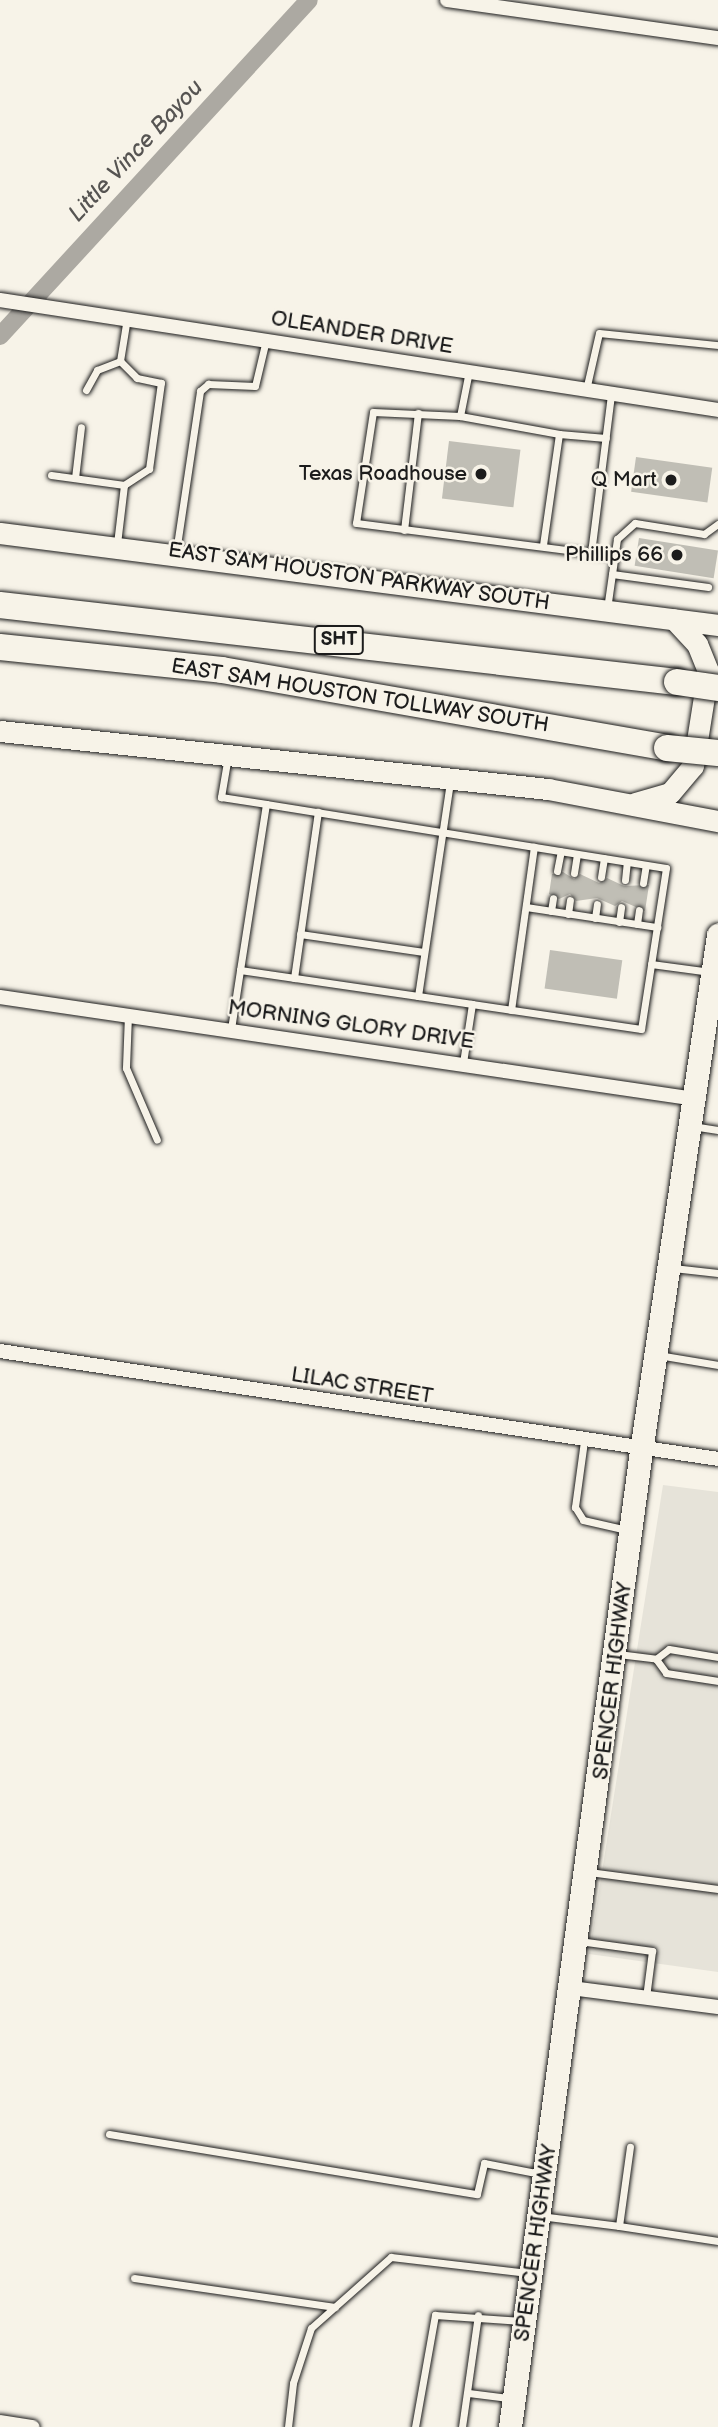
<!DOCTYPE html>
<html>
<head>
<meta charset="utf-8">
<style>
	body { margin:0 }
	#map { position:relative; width:718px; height:2427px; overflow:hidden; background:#f7f3e8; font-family:"Balsamiq Sans",sans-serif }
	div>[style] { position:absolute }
	.built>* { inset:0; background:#e6e3d9 }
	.canal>* { height:18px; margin:-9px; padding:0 9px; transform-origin:9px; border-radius:9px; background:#aca9a2 }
	.building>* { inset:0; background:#c0beb5; transform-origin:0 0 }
	.roads { filter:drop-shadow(0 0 2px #1c1c1c) drop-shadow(0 0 2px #1c1c1c) }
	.service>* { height:7px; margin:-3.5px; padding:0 3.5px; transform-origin:3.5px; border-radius:3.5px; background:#f7f3e8 }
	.minor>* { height:14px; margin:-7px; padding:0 7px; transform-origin:7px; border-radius:7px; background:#f7f3e8 }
	.secondary>* { height:21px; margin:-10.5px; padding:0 10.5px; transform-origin:10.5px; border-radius:10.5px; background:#f7f3e8 }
	.primary>* { height:23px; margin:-11.5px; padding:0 11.5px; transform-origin:11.5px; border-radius:11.5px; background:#f7f3e8 }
	.motorway>* { height:26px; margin:-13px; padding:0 13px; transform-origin:13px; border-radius:13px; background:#f7f3e8 }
	.bridges { filter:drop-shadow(0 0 2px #1c1c1c) drop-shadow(0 0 2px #1c1c1c) }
	.motorway-bridge>* { height:26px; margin:-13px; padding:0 13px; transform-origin:13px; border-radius:13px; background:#f7f3e8 }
	.dots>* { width:19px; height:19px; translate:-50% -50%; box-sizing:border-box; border:4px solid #f7f3e8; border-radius:50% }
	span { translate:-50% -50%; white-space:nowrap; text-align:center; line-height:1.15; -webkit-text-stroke:5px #f7f3e8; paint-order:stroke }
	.shield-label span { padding:2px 5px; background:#f7f3e8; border:2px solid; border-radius:5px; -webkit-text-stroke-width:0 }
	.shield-label { font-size:19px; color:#1c1c1c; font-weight:700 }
	.street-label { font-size:21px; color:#1c1c1c }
	.poi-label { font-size:21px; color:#1c1c1c }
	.right { translate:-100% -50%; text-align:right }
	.water-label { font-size:23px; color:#565452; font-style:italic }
</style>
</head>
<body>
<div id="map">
	<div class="built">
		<div style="clip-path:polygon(663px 1485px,718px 1492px,718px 1972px,589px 1954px)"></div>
	</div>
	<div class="canal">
		<div style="left:0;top:336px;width:456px;rotate:-47.4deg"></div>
	</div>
	<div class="building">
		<div style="left:449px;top:441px;width:72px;height:58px;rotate:7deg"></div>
		<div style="left:636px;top:457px;width:77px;height:35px;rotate:8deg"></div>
		<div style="left:639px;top:538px;width:80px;height:28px;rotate:9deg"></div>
		<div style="clip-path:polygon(563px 872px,574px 879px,580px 874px,599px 883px,607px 878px,624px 886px,649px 885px,645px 911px,622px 901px,615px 906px,597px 898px,576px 901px,570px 894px,559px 899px,549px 894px,552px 874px)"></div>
		<div style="left:550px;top:950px;width:73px;height:39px;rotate:8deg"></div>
	</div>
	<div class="roads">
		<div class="service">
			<div style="left:469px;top:371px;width:46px;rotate:101.3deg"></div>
			<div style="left:460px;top:416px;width:87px;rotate:-177.4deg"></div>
			<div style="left:373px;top:412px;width:112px;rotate:98.7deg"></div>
			<div style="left:356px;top:523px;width:261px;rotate:7.3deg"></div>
			<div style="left:86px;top:390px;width:23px;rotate:-61deg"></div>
			<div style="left:97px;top:370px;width:25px;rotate:-21deg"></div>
			<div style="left:586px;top:390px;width:58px;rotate:-77.2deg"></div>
			<div style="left:599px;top:333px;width:120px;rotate:5.8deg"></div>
			<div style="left:460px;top:416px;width:101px;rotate:10.3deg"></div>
			<div style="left:559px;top:434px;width:112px;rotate:98.2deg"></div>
			<div style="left:559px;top:434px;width:47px;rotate:4.9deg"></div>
			<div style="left:51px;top:475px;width:74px;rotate:7.8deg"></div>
			<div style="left:124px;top:485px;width:59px;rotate:96.8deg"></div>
			<div style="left:75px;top:478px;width:51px;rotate:-83.3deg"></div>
			<div style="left:124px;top:485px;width:30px;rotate:-33deg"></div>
			<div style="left:149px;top:469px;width:87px;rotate:-82.1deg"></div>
			<div style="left:161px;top:383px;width:25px;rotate:-168deg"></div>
			<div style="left:137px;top:378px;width:24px;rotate:-135deg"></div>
			<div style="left:120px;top:361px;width:44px;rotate:-80.8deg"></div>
			<div style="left:404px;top:530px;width:118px;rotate:-83.2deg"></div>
			<div style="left:176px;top:552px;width:163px;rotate:-81.5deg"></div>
			<div style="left:200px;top:391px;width:11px;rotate:-41deg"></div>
			<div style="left:208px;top:384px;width:47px;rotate:2.4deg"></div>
			<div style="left:255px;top:386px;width:47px;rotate:-76.6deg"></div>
			<div style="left:591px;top:553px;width:160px;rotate:-82.8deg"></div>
			<div style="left:612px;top:574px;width:97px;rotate:7.7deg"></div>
			<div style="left:607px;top:609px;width:71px;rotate:-81.9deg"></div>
			<div style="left:617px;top:539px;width:24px;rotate:-42deg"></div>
			<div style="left:635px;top:523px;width:70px;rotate:9.1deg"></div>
			<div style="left:704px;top:534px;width:17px;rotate:-36deg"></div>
			<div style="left:228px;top:756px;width:42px;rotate:99.7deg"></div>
			<div style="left:221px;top:797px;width:46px;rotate:8.8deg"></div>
			<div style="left:266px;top:804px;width:168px;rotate:98.9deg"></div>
			<div style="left:266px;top:804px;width:405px;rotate:9.1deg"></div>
			<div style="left:666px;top:868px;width:163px;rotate:98.8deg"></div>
			<div style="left:641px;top:1029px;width:171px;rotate:-171.6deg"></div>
			<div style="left:557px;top:871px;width:20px;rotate:-79deg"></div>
			<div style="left:574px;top:873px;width:19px;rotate:-81deg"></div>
			<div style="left:601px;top:877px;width:19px;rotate:-81deg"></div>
			<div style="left:625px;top:880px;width:18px;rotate:-84deg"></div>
			<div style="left:643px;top:883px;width:18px;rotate:-81deg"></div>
			<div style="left:526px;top:907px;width:133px;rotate:8.7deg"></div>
			<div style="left:551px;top:911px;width:13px;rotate:-81deg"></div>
			<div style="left:568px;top:914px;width:14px;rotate:-82deg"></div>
			<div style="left:595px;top:918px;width:14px;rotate:-82deg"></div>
			<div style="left:619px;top:922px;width:15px;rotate:-82deg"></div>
			<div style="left:637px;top:924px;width:14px;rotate:-82deg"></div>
			<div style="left:300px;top:934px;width:125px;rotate:8.3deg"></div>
			<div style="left:651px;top:964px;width:60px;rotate:7.7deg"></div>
			<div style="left:294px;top:978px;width:168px;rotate:-81.8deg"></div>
			<div style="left:418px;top:996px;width:216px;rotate:-81.5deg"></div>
			<div style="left:511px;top:1010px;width:165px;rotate:-82deg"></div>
			<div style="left:128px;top:1015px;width:53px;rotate:92.2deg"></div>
			<div style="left:126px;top:1068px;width:78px;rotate:66.7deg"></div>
			<div style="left:231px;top:1029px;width:60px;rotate:-81.3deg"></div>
			<div style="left:240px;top:970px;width:180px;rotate:8.3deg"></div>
			<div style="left:418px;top:996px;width:55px;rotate:8.4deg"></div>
			<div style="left:472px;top:1004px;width:60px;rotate:98.7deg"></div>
			<div style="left:692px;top:1126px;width:26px;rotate:9deg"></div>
			<div style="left:673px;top:1268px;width:45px;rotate:6.3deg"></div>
			<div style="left:658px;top:1355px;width:61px;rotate:9.5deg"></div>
			<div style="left:584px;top:1441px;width:67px;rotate:97.8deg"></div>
			<div style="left:575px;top:1507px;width:15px;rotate:58deg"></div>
			<div style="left:583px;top:1520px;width:45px;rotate:12.8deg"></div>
			<div style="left:618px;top:1654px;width:38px;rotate:7deg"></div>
			<div style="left:656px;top:1659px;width:16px;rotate:-38deg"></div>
			<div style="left:669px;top:1649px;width:50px;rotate:9.3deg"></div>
			<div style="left:656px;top:1659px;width:17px;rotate:54deg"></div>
			<div style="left:666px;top:1673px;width:53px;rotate:8.7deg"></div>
			<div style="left:589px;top:1872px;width:130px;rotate:7.5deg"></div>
			<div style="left:579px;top:1941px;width:74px;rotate:7.8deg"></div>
			<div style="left:652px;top:1951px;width:46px;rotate:97.4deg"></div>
			<div style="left:109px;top:2134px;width:373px;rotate:9.3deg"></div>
			<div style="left:477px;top:2194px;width:32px;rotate:-77deg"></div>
			<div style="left:484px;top:2163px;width:58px;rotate:10.9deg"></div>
			<div style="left:540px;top:2216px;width:80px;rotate:7.2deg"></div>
			<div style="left:619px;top:2226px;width:80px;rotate:-82.1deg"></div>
			<div style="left:619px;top:2226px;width:100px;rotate:8.6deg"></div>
			<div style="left:134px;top:2278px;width:203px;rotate:8.2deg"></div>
			<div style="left:468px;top:2393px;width:41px;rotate:7deg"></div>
			<div style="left:288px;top:2427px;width:44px;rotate:-83.5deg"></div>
			<div style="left:293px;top:2383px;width:58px;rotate:-71.9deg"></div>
			<div style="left:311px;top:2328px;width:107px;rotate:-41.6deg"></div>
			<div style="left:391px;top:2257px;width:138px;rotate:6.7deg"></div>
			<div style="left:415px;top:2427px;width:114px;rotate:-79.9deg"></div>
			<div style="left:435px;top:2315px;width:87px;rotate:3.9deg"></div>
			<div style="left:462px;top:2427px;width:113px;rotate:-81.9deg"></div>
		</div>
		<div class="minor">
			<div style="left:447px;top:0;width:274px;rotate:8deg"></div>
			<div style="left:0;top:300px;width:726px;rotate:8.71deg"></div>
			<div style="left:0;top:997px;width:702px;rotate:8.35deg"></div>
			<div style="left:0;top:1351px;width:726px;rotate:8.55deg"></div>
			<div style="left:571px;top:1988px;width:148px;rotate:7.4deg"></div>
			<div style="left:0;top:2422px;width:33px;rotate:9deg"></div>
		</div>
		<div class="secondary">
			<div style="left:0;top:533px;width:724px;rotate:7.3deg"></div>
			<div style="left:0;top:731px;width:551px;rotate:6.04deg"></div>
			<div style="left:548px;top:789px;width:173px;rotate:10.7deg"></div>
			<div style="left:635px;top:803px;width:36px;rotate:-16deg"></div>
			<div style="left:670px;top:793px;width:35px;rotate:-50deg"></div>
			<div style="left:693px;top:766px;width:96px;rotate:-81deg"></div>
			<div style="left:708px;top:671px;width:29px;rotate:-112deg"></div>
			<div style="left:697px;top:644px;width:34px;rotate:-133deg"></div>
		</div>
		<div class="primary">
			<div style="left:510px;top:2427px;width:985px;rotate:-82.36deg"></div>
			<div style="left:641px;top:1451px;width:522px;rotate:-81.51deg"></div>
		</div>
		<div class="motorway">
			<div style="left:0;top:605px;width:681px;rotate:6.49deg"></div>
			<div style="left:0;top:647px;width:223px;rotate:5.9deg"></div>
			<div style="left:222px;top:670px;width:452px;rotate:9.9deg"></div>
		</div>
	</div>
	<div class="bridges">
		<div class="motorway-bridge">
			<div style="left:677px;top:682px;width:41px;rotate:8.3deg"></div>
			<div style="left:667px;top:748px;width:51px;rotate:5.6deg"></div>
		</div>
	</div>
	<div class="dots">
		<div style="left:481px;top:474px;background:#1c1c1c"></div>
		<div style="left:671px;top:480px;background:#1c1c1c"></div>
		<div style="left:677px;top:555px;background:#1c1c1c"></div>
	</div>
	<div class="shield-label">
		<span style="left:339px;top:640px">SHT</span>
	</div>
	<div class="street-label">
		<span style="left:362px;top:333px;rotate:9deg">OLEANDER DRIVE</span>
		<span style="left:359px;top:577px;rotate:8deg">EAST SAM HOUSTON PARKWAY SOUTH</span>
		<span style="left:360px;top:696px;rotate:9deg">EAST SAM HOUSTON TOLLWAY SOUTH</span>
		<span style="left:351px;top:1025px;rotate:8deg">MORNING GLORY DRIVE</span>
		<span style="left:362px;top:1386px;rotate:9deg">LILAC STREET</span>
		<span style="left:613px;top:1681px;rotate:-83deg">SPENCER HIGHWAY</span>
		<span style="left:536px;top:2243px;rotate:-82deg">SPENCER HIGHWAY</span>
	</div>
	<div class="poi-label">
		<span class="right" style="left:467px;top:474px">Texas Roadhouse</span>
		<span class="right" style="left:657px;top:480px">Q Mart</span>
		<span class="right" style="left:663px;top:555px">Phillips 66</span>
	</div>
	<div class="water-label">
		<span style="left:136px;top:151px;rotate:-47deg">Little Vince Bayou</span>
	</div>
</div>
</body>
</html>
